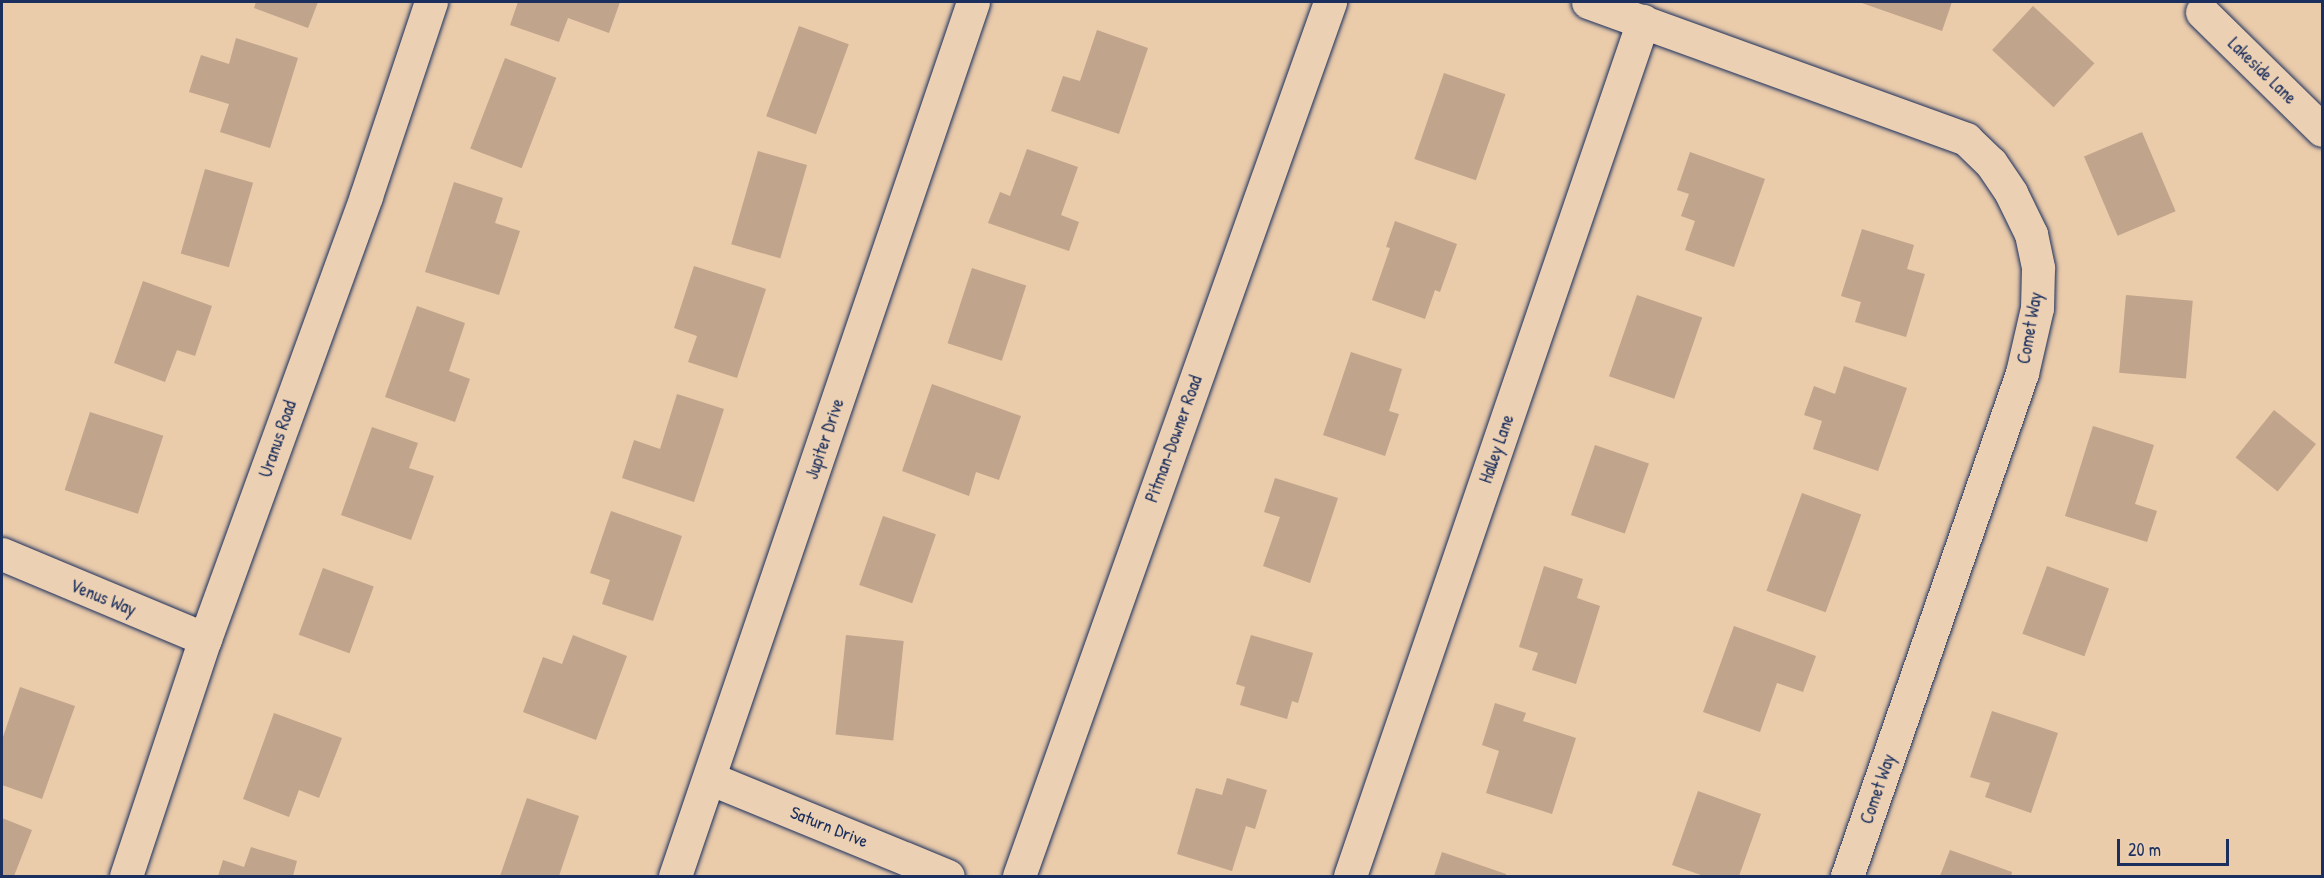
<!DOCTYPE html>
<html>
<head>
<meta charset="utf-8">
<style>
	body { margin:0 }
	#map { position:relative; width:2324px; height:878px; overflow:hidden; background:#eacbaa; font-family:"Patrick Hand",sans-serif }
	div>[style] { position:absolute }
	.building>* { inset:0; background:#c0a48b; transform-origin:0 0 }
	.roads { filter:drop-shadow(0 0 2px #1b2f5e) drop-shadow(0 0 2px #1b2f5e) }
	.street>* { height:33px; margin:-16.5px; padding:0 16.5px; transform-origin:16.5px; border-radius:16.5px; background:#ecd0b3 }
	.secondary>* { height:33px; margin:-16.5px; padding:0 16.5px; transform-origin:16.5px; border-radius:16.5px; background:#ecd0b3 }
	span { translate:-50% -50%; white-space:nowrap; text-align:center; line-height:1.15; -webkit-text-stroke:6px #ecd0b3; paint-order:stroke }
	.street-label { font-size:18px; color:#1b2f5e }
	.frame { position:absolute; inset:0; border:3px solid #1b2f5e; pointer-events:none }
	.scale { position:absolute; left:2117px; top:839px; width:112px; height:27px; box-sizing:border-box; border:3px solid #1b2f5e; border-top:0; padding-left:8px; font-size:18px; line-height:21px; white-space:nowrap; color:#1b2f5e; -webkit-text-stroke:4px #ecd0b3; paint-order:stroke }
</style>
</head>
<body>
<div id="map">
	<div class="building">
		<div style="clip-path:polygon(256px 2px,318px 2px,308px 28px,254px 8px)"></div>
		<div style="clip-path:polygon(518px 2px,620px 2px,609px 33px,568px 18px,559px 42px,510px 25px)"></div>
		<div style="clip-path:polygon(1859px 2px,1952px 2px,1942px 31px)"></div>
		<div style="left:2033px;top:6px;width:84px;height:60px;rotate:43deg"></div>
		<div style="left:799px;top:26px;width:53px;height:96px;rotate:20deg"></div>
		<div style="clip-path:polygon(1097px 30px,1148px 48px,1119px 134px,1051px 111px,1063px 76px,1080px 81px)"></div>
		<div style="clip-path:polygon(236px 38px,298px 58px,270px 148px,220px 132px,229px 104px,189px 92px,201px 55px,229px 64px)"></div>
		<div style="left:505px;top:58px;width:55px;height:97px;rotate:21deg"></div>
		<div style="left:1444px;top:73px;width:65px;height:91px;rotate:19deg"></div>
		<div style="left:2142px;top:132px;width:86px;height:63px;rotate:67deg"></div>
		<div style="clip-path:polygon(1027px 149px,1078px 167px,1061px 215px,1079px 222px,1069px 251px,988px 223px,1000px 192px,1010px 196px)"></div>
		<div style="left:758px;top:151px;width:51px;height:97px;rotate:16deg"></div>
		<div style="clip-path:polygon(1690px 152px,1765px 179px,1734px 267px,1685px 250px,1695px 221px,1681px 216px,1689px 194px,1677px 190px)"></div>
		<div style="left:205px;top:169px;width:50px;height:88px;rotate:16deg"></div>
		<div style="clip-path:polygon(454px 182px,503px 198px,495px 223px,520px 231px,499px 295px,425px 272px)"></div>
		<div style="clip-path:polygon(1395px 221px,1457px 244px,1440px 292px,1435px 290px,1425px 319px,1372px 300px,1390px 248px,1386px 247px)"></div>
		<div style="clip-path:polygon(1862px 229px,1914px 245px,1907px 269px,1925px 274px,1906px 337px,1855px 322px,1861px 302px,1841px 296px)"></div>
		<div style="clip-path:polygon(694px 266px,766px 289px,737px 378px,688px 362px,697px 336px,674px 328px)"></div>
		<div style="left:972px;top:268px;width:57px;height:79px;rotate:18deg"></div>
		<div style="clip-path:polygon(143px 281px,212px 306px,195px 356px,177px 350px,165px 382px,114px 363px)"></div>
		<div style="left:1637px;top:295px;width:69px;height:86px;rotate:19deg"></div>
		<div style="left:2126px;top:295px;width:67px;height:78px;rotate:5deg"></div>
		<div style="clip-path:polygon(417px 306px,465px 323px,449px 371px,470px 379px,455px 422px,385px 397px)"></div>
		<div style="clip-path:polygon(1351px 352px,1402px 369px,1389px 411px,1399px 414px,1385px 456px,1323px 435px)"></div>
		<div style="clip-path:polygon(1844px 366px,1907px 388px,1878px 471px,1813px 449px,1822px 421px,1804px 415px,1814px 386px,1835px 394px)"></div>
		<div style="clip-path:polygon(932px 384px,1021px 416px,999px 480px,976px 472px,969px 496px,902px 471px)"></div>
		<div style="clip-path:polygon(677px 394px,724px 409px,694px 502px,622px 478px,634px 440px,660px 449px)"></div>
		<div style="left:2274px;top:410px;width:54px;height:61px;rotate:39deg"></div>
		<div style="left:90px;top:412px;width:77px;height:82px;rotate:18deg"></div>
		<div style="clip-path:polygon(2093px 426px,2154px 445px,2135px 504px,2157px 511px,2147px 542px,2065px 516px)"></div>
		<div style="clip-path:polygon(372px 427px,418px 443px,409px 468px,434px 476px,411px 540px,341px 515px)"></div>
		<div style="left:1595px;top:445px;width:57px;height:74px;rotate:19deg"></div>
		<div style="clip-path:polygon(1275px 478px,1338px 498px,1310px 583px,1263px 566px,1280px 517px,1264px 512px)"></div>
		<div style="left:1802px;top:493px;width:63px;height:104px;rotate:20deg"></div>
		<div style="clip-path:polygon(611px 511px,682px 536px,653px 621px,602px 604px,610px 580px,590px 573px)"></div>
		<div style="left:883px;top:516px;width:56px;height:73px;rotate:19deg"></div>
		<div style="clip-path:polygon(1544px 566px,1583px 579px,1577px 598px,1600px 606px,1576px 684px,1532px 670px,1538px 653px,1519px 647px)"></div>
		<div style="left:2047px;top:566px;width:66px;height:72px;rotate:20deg"></div>
		<div style="left:323px;top:568px;width:54px;height:71px;rotate:20deg"></div>
		<div style="clip-path:polygon(1734px 626px,1816px 656px,1803px 692px,1777px 683px,1760px 732px,1703px 712px)"></div>
		<div style="clip-path:polygon(573px 635px,627px 656px,596px 740px,523px 712px,543px 657px,562px 664px)"></div>
		<div style="left:846px;top:635px;width:58px;height:100px;rotate:6deg"></div>
		<div style="clip-path:polygon(1251px 635px,1313px 653px,1298px 703px,1292px 701px,1287px 719px,1240px 705px,1245px 687px,1236px 684px)"></div>
		<div style="clip-path:polygon(20px 687px,75px 706px,42px 799px,2px 785px,2px 740px)"></div>
		<div style="clip-path:polygon(1495px 703px,1526px 713px,1523px 721px,1576px 738px,1552px 814px,1486px 793px,1499px 751px,1482px 745px)"></div>
		<div style="clip-path:polygon(1992px 711px,2058px 733px,2031px 813px,1985px 797px,1990px 783px,1970px 777px)"></div>
		<div style="clip-path:polygon(274px 713px,342px 738px,319px 798px,299px 790px,289px 817px,243px 799px)"></div>
		<div style="clip-path:polygon(1227px 778px,1267px 790px,1255px 829px,1246px 826px,1232px 871px,1177px 854px,1196px 788px,1222px 795px)"></div>
		<div style="clip-path:polygon(1698px 791px,1761px 814px,1739px 876px,1704px 876px,1672px 865px)"></div>
		<div style="clip-path:polygon(527px 798px,579px 816px,559px 876px,500px 876px)"></div>
		<div style="clip-path:polygon(2px 818px,32px 830px,14px 876px,2px 876px)"></div>
		<div style="clip-path:polygon(251px 847px,297px 861px,293px 876px,218px 876px,223px 860px,244px 867px)"></div>
		<div style="clip-path:polygon(1950px 850px,2012px 872px,2011px 876px,1940px 876px)"></div>
		<div style="clip-path:polygon(1442px 852px,1506px 874px,1506px 876px,1434px 876px)"></div>
	</div>
	<div class="roads">
		<div class="street">
			<div style="left:1588px;top:2px;width:402px;rotate:19.9deg"></div>
			<div style="left:1966px;top:139px;width:35px;rotate:44deg"></div>
			<div style="left:1991px;top:163px;width:36px;rotate:56deg"></div>
			<div style="left:2011px;top:193px;width:46px;rotate:64deg"></div>
			<div style="left:2031px;top:234px;width:35px;rotate:78deg"></div>
			<div style="left:2038px;top:268px;width:40px;rotate:91.4deg"></div>
			<div style="left:2037px;top:308px;width:67px;rotate:103deg"></div>
			<div style="left:2022px;top:373px;width:533px;rotate:109.18deg"></div>
			<div style="left:2202px;top:12px;width:168px;rotate:44.5deg"></div>
			<div style="left:2px;top:554px;width:220px;rotate:22.7deg"></div>
			<div style="left:709px;top:778px;width:258px;rotate:22.3deg"></div>
			<div style="left:126px;top:876px;width:250px;rotate:-71.6deg"></div>
			<div style="left:205px;top:639px;width:471px;rotate:-70deg"></div>
			<div style="left:366px;top:196px;width:205px;rotate:-71.5deg"></div>
			<div style="left:675px;top:876px;width:923px;rotate:-71.17deg"></div>
			<div style="left:1350px;top:876px;width:904px;rotate:-71.08deg"></div>
		</div>
		<div class="secondary">
			<div style="left:1019px;top:876px;width:928px;rotate:-70.41deg"></div>
		</div>
	</div>
	<div class="street-label">
		<span style="left:2262px;top:71px;rotate:44deg">Lakeside Lane</span>
		<span style="left:2030px;top:328px;rotate:-80deg">Comet Way</span>
		<span style="left:278px;top:439px;rotate:-71deg">Uranus Road</span>
		<span style="left:825px;top:439px;rotate:-71deg">Jupiter Drive</span>
		<span style="left:1174px;top:439px;rotate:-70deg">Pitman-Downer Road</span>
		<span style="left:1497px;top:449px;rotate:-71deg">Halley Lane</span>
		<span style="left:103px;top:598px;rotate:22deg">Venus Way</span>
		<span style="left:1878px;top:789px;rotate:-71deg">Comet Way</span>
		<span style="left:829px;top:827px;rotate:22deg">Saturn Drive</span>
	</div>
	<div class="frame"></div>
	<div class="scale">20 m</div>
</div>
</body>
</html>
